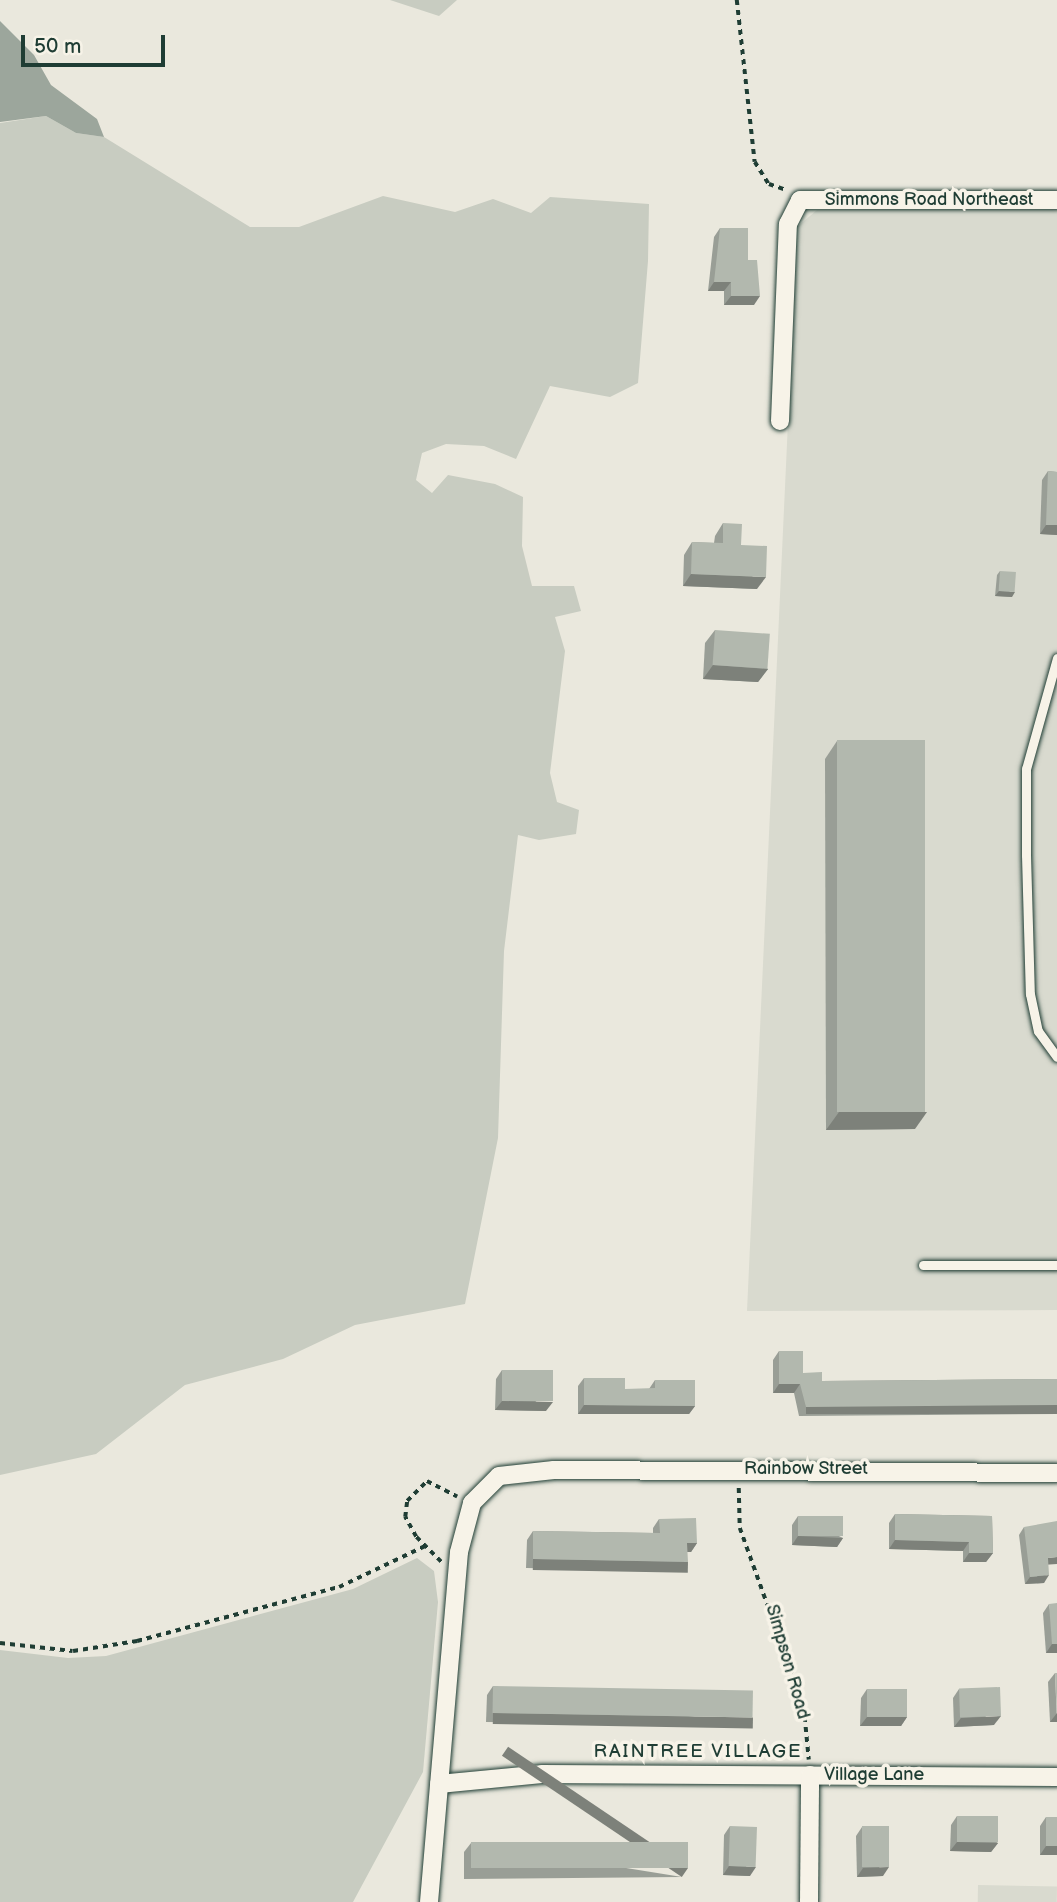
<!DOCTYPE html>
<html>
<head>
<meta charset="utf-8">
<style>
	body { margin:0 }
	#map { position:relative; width:1057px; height:1902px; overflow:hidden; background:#eae8dd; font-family:"Balsamiq Sans",sans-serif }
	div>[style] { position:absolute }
	.built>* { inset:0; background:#d9dacf; transform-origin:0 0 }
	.green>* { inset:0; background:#c8ccc1 }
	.water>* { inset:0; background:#9ca69c }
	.path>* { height:3.5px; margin-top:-1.75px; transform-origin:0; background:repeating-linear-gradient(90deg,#1f3d34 0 5px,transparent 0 10px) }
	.roads { filter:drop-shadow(0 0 2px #1f3d34) drop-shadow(0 0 2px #1f3d34) }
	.lane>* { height:9px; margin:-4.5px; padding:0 4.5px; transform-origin:4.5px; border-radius:4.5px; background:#f7f3e8 }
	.street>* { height:18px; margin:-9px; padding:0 9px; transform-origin:9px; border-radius:9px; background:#f7f3e8 }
	.wall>* { inset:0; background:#999e96 }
	.shaded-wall>* { inset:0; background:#7d817a; transform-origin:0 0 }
	.building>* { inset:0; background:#b2b8ae; transform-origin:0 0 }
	span { translate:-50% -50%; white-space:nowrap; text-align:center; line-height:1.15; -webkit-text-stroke:7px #f7f3e8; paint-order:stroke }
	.street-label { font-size:18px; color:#1f3d34 }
	.neighbourhood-label { font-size:19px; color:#1f3d34; letter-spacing:2px }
	.scale { position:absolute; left:21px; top:35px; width:144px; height:32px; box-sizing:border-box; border:4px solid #1f3d34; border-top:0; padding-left:9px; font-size:21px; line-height:24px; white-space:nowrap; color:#1f3d34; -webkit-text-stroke:5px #f7f3e8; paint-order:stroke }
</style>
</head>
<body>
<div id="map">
	<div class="built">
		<div style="clip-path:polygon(1057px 208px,1057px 1310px,747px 1311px,797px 227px,817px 210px)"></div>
		<div style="left:978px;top:1885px;width:79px;height:17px;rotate:1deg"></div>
	</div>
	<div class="green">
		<div style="clip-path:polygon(390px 0,457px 0,439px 16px)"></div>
		<div style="clip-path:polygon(46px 116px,76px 133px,104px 137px,250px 227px,299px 227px,383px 196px,455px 212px,493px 199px,531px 213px,550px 197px,649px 204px,648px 261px,638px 383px,610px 397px,550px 386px,516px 459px,484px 446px,446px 444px,422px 453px,416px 480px,432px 493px,448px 475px,495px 484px,523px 497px,522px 546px,532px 586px,574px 586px,581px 611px,555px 617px,565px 651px,550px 773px,557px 802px,579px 810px,576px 834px,539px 840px,518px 835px,504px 951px,498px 1138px,465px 1304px,355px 1325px,283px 1359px,185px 1385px,96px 1454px,0 1475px,0 123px)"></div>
		<div style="clip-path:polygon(417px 1558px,434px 1571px,438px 1602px,423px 1772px,353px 1902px,0 1902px,0 1650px,68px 1658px,106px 1656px,353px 1589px)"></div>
	</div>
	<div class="water">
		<div style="clip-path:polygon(0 21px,34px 55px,51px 85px,97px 119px,104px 137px,76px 133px,46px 116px,0 122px)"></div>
	</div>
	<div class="path">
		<div style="left:737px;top:0;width:163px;rotate:83.7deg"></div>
		<div style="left:755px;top:162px;width:26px;rotate:58deg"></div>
		<div style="left:769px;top:184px;width:18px;rotate:19deg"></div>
		<div style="left:739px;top:1488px;width:40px;rotate:88.6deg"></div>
		<div style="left:740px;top:1528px;width:190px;rotate:70.3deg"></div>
		<div style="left:804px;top:1707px;width:53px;rotate:84.6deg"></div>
		<div style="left:441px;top:1562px;width:35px;rotate:-135deg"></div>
		<div style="left:416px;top:1537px;width:23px;rotate:-119deg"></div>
		<div style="left:405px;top:1517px;width:16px;rotate:-83deg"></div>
		<div style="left:407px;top:1501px;width:28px;rotate:-45deg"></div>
		<div style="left:427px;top:1481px;width:34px;rotate:27deg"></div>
		<div style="left:0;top:1643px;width:73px;rotate:6.3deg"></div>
		<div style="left:73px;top:1651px;width:65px;rotate:-8.9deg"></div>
		<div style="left:137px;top:1641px;width:209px;rotate:-15deg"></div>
		<div style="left:339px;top:1587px;width:95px;rotate:-25.5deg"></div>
	</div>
	<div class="roads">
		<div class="lane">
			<div style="left:1057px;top:658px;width:115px;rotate:105.6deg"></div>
			<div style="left:1026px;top:769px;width:86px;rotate:90deg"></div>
			<div style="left:1026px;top:855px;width:139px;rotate:88.4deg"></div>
			<div style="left:1030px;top:994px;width:38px;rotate:78deg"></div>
			<div style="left:1038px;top:1031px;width:32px;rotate:54deg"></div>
			<div style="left:923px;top:1265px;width:134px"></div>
		</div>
		<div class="street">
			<div style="left:780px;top:421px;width:197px;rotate:-87.7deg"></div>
			<div style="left:788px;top:224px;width:27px;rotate:-63deg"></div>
			<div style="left:800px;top:200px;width:257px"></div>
			<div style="left:439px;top:1784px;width:103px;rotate:-5.5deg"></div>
			<div style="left:542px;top:1774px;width:515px;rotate:0.33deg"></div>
			<div style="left:429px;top:1902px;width:351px;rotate:-85.1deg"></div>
			<div style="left:459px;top:1552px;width:51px;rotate:-75.1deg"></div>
			<div style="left:472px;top:1503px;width:38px;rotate:-45deg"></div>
			<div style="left:499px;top:1476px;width:55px;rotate:-6.2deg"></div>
			<div style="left:554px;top:1470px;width:503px;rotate:0.34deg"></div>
			<div style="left:809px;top:1902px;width:127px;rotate:-89.5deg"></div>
		</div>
	</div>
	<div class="wall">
		<div style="clip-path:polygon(720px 228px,748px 260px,754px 305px,724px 305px,724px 291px,708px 291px,714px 237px)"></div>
		<div style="clip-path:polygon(1048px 471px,1057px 472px,1057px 535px,1040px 534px,1042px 480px)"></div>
		<div style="clip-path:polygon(723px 523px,741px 545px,757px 589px,683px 586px,684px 555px,692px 542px,714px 543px,715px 536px)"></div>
		<div style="clip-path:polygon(1000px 571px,1012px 597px,995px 596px,997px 575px)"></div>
		<div style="clip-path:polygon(715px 630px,768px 669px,758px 682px,703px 679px,705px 643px)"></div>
		<div style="clip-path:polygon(837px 741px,915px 1129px,826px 1130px,825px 759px)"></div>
		<div style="clip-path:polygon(779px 1351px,803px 1373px,822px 1381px,1057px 1379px,1057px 1414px,799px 1416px,794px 1393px,773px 1393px,773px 1360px)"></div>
		<div style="clip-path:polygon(502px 1370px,546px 1411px,495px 1410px,496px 1379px)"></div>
		<div style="clip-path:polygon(584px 1378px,625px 1389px,649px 1389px,655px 1380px,695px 1406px,689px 1414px,578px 1414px,578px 1386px)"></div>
		<div style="clip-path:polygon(895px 1514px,992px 1516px,993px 1553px,986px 1562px,963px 1562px,963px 1551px,889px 1549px,889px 1523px)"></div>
		<div style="clip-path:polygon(798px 1516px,843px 1538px,837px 1547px,792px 1545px,792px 1525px)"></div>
		<div style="clip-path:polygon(659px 1519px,697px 1543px,691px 1552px,687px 1552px,681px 1571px,526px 1568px,527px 1540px,533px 1531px,653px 1533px,653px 1528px)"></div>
		<div style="clip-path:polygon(1024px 1527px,1048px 1565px,1044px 1583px,1025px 1584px,1019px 1535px)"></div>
		<div style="clip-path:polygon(1049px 1604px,1057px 1653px,1046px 1653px,1043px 1613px)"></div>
		<div style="clip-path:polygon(1055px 1673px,1057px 1722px,1050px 1722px,1048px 1682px)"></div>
		<div style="clip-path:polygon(493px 1686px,747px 1725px,486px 1722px,487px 1695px)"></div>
		<div style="clip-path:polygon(867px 1689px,907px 1717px,901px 1726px,860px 1726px,861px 1698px)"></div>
		<div style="clip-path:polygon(959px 1689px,994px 1725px,954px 1727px,953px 1698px)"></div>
		<div style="clip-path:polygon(957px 1816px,998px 1843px,991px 1852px,950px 1851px,951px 1825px)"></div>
		<div style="clip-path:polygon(1046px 1817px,1057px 1855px,1040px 1855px,1040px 1826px)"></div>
		<div style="clip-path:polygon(730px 1826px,750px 1876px,723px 1875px,724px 1835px)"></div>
		<div style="clip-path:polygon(862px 1827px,883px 1876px,857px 1877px,856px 1836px)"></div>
		<div style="clip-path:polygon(471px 1843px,682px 1877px,464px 1879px,464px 1852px)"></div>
	</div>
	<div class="shaded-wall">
		<div style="clip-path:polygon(714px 282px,731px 282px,724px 291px,708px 291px)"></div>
		<div style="clip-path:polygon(731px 296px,760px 296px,754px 305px,724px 305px)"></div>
		<div style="clip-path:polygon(1046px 525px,1057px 525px,1057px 535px,1040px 534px)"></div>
		<div style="clip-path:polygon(691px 574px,766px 577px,757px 589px,683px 586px)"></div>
		<div style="clip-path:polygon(999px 591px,1015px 592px,1012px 597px,995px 596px)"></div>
		<div style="clip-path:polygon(713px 665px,768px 669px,758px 682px,703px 679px)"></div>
		<div style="clip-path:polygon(839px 1112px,927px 1112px,915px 1129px,826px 1130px)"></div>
		<div style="clip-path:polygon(779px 1384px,800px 1384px,794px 1393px,773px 1393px)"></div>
		<div style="clip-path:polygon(502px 1401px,553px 1402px,546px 1411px,495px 1410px)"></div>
		<div style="clip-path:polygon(584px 1405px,695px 1406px,689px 1414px,578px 1414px)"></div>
		<div style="left:1057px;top:1405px;width:9px;height:251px;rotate:90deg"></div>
		<div style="clip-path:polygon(798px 1536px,843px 1538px,837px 1547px,792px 1545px)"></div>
		<div style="clip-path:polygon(895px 1540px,969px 1542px,963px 1551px,889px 1549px)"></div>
		<div style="clip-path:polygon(687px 1543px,697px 1543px,691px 1552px,681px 1552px)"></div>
		<div style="clip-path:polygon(969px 1553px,993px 1553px,986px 1562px,963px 1562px)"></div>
		<div style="clip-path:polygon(1057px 1557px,1057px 1564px,1042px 1565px,1048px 1558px)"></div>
		<div style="left:533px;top:1559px;width:155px;height:11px;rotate:1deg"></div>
		<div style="clip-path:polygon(1049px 1575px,1044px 1583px,1025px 1584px,1030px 1577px)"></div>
		<div style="clip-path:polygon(1052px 1644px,1057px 1644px,1057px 1653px,1046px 1653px)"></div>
		<div style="left:493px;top:1713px;width:260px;height:11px;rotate:1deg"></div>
		<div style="clip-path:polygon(1057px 1713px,1057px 1722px,1050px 1722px)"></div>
		<div style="clip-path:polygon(1001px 1716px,994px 1725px,954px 1727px,961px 1718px)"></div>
		<div style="clip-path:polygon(867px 1717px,907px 1717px,901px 1726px,860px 1726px)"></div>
		<div style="clip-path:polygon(957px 1842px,998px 1843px,991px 1852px,950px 1851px)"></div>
		<div style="clip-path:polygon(1046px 1846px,1057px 1846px,1057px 1855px,1040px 1855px)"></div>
		<div style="clip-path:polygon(729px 1866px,756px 1867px,750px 1876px,723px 1875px)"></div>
		<div style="clip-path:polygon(889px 1867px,883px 1876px,857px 1877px,863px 1868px)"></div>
		<div style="left:688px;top:1868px;width:11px;height:217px;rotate:124deg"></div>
	</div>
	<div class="building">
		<div style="clip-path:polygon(720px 228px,748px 228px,748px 260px,757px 260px,760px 296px,731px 296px,731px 282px,714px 282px)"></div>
		<div style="clip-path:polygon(1048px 471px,1057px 472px,1057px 525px,1046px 525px)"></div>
		<div style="clip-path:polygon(723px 523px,742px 524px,741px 545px,767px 546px,766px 577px,691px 574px,692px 542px,723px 543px)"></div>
		<div style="left:1000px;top:571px;width:16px;height:20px;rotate:4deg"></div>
		<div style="left:715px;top:630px;width:55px;height:35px;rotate:4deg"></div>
		<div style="left:925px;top:740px;width:372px;height:88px;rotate:90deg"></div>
		<div style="clip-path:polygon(779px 1351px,803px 1351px,803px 1373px,822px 1372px,822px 1381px,1057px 1379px,1057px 1405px,806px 1407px,800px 1384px,779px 1384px)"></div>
		<div style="left:502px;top:1370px;width:51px;height:31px"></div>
		<div style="clip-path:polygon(584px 1378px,625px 1378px,625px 1389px,655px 1388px,655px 1380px,695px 1380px,695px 1406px,584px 1405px)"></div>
		<div style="clip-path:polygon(895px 1514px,992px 1516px,993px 1553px,969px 1553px,969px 1542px,895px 1540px)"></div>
		<div style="left:798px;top:1516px;width:45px;height:20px"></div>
		<div style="clip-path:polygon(696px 1518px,697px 1543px,687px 1543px,688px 1562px,533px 1559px,533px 1531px,660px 1533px,659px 1519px)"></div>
		<div style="clip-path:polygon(1057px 1521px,1057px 1557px,1048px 1558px,1049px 1575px,1030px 1577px,1024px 1527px)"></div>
		<div style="clip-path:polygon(1057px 1603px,1057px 1644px,1052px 1644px,1049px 1604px)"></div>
		<div style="clip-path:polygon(1055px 1673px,1057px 1673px,1057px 1713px)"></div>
		<div style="left:493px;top:1686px;width:260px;height:27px;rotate:1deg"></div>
		<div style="left:1000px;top:1687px;width:29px;height:41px;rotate:88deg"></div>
		<div style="left:867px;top:1689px;width:40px;height:28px"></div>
		<div style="left:957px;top:1816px;width:41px;height:26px"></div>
		<div style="left:1046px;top:1817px;width:11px;height:29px"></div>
		<div style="left:730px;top:1826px;width:27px;height:40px;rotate:2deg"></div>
		<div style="left:889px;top:1826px;width:41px;height:27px;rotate:90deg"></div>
		<div style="left:688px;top:1842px;width:26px;height:217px;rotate:90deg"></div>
	</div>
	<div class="street-label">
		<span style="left:929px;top:200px">Simmons Road Northeast</span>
		<span style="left:806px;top:1469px">Rainbow Street</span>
		<span style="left:787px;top:1662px;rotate:74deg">Simpson Road</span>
		<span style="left:874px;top:1775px">Village Lane</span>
	</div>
	<div class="neighbourhood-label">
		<span style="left:698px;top:1752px">RAINTREE VILLAGE</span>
	</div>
	<div class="scale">50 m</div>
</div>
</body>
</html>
